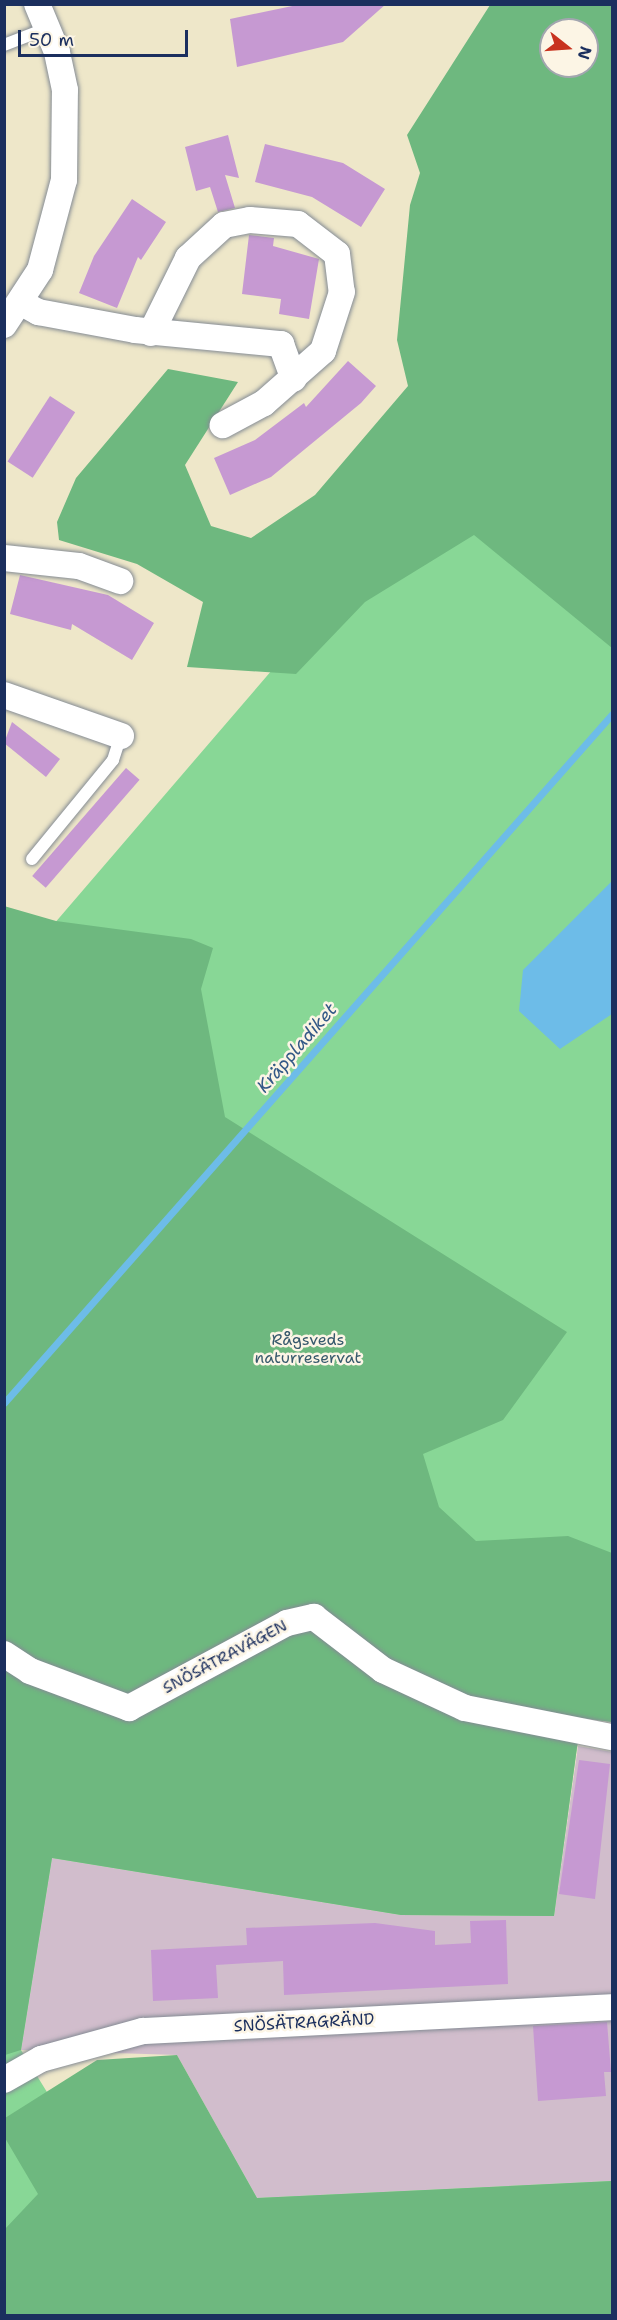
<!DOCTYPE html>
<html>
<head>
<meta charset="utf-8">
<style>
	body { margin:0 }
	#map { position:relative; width:617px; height:2320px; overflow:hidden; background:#eee7c9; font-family:"Shantell Sans",sans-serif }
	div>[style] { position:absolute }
	.industrial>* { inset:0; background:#d1bdcc }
	.green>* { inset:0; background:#88d796 }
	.forest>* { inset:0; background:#6eb87f }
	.water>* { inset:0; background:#6dbce8 }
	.stream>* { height:7px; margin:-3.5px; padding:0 3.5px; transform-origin:3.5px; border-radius:3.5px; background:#6dbce8 }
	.building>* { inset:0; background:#c699d2; transform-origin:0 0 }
	.roads { filter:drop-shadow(0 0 2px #848b94) drop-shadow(0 0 2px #848b94) }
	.lane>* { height:12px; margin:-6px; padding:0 6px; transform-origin:6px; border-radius:6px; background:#fff }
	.street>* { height:26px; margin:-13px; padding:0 13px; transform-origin:13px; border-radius:13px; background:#fff }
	span { translate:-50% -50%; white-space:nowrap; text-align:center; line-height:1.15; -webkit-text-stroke:5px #fcf5e5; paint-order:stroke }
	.park-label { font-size:16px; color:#36596c }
	.street-label { font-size:16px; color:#1b2f5e }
	.water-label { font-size:18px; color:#345987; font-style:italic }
	.frame { position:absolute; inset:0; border:6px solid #1b2f5e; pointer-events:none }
	.north { position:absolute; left:539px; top:18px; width:60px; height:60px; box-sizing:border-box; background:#fcf5e5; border:2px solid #a2a6af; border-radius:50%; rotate:107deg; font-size:16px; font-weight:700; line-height:24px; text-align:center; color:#1b2f5e }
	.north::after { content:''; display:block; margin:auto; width:21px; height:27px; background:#c8321e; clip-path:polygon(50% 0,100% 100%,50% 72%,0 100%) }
	.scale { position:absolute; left:18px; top:30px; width:170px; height:27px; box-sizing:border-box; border:3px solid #1b2f5e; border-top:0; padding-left:8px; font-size:18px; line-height:21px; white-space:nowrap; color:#1b2f5e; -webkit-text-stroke:4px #fcf5e5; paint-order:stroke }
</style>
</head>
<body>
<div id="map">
	<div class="industrial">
		<div style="clip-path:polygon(578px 1746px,612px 1752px,612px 2181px,257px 2198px,177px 2055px,21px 2050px,52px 1858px,401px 1915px,554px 1916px)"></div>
	</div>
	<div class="green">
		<div style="clip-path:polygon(612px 274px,612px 1722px,581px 1718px,554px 1916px,401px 1915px,52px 1858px,21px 2050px,113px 2199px,224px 2139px,257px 2198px,612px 2181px,612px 2315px,5px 2316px,5px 981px)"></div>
	</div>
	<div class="forest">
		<div style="clip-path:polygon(evenodd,490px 5px,612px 5px,612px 648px,474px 535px,365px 602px,296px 674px,187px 667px,203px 602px,137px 564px,59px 540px,57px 522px,76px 478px,168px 369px,238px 382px,185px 465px,211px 526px,251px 538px,315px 495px,408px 386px,397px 340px,410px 205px,420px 173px,407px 135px,490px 5px,551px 30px,587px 30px,587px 66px,551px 66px,551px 30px)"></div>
		<div style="clip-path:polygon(4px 906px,56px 921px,191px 939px,213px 948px,201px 989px,225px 1117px,567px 1332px,503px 1420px,423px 1454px,439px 1507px,476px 1541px,568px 1536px,612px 1553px,612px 1722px,581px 1718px,554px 1916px,401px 1915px,52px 1858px,21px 2050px,5px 2055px)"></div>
		<div style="clip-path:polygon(177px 2055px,257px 2198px,612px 2181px,612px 2315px,5px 2315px,5px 2229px,38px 2194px,5px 2138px,5px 2118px,97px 2060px)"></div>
	</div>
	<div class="water">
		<div style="clip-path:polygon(612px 881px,612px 1014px,560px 1049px,519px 1011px,523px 970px)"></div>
	</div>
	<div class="stream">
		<div style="left:4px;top:1403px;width:919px;rotate:-48.57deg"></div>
	</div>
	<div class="building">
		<div style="clip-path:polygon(302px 4px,386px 4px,343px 42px,237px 67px,230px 19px)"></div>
		<div style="clip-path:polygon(228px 135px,239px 178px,225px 175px,235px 208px,218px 212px,210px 187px,196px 191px,185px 147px)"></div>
		<div style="clip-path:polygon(265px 144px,343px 163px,385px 189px,361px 227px,312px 197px,255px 182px)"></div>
		<div style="clip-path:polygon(132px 199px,166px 222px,141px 260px,138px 257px,117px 308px,79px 293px,94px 256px)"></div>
		<div style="clip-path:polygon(249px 235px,274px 238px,273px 246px,319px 259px,309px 319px,279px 314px,281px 299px,242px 294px)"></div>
		<div style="clip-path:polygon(348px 361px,376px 386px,361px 403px,271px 477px,230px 495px,214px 458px,255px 440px,304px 403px,306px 407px)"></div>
		<div style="left:50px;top:396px;width:30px;height:78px;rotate:33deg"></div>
		<div style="clip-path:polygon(20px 575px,108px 595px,154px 623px,132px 660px,72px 624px,71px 630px,10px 614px)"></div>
		<div style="clip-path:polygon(12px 722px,60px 759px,46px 777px,4px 743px)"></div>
		<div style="left:126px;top:768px;width:18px;height:143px;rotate:41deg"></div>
		<div style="clip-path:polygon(579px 1760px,610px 1764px,595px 1899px,559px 1894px)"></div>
		<div style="clip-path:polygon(506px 1920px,508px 1984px,284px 1995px,283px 1961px,216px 1965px,218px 1998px,153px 2001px,151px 1950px,247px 1945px,246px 1928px,375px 1923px,435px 1931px,435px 1945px,471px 1943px,470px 1921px)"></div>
		<div style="clip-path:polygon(607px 2022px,611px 2072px,604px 2072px,606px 2096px,538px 2101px,533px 2026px)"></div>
	</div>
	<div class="roads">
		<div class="lane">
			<div style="left:4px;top:45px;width:47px;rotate:-21.1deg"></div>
			<div style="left:32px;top:859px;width:128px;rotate:-50.7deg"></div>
			<div style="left:113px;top:760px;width:25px;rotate:-72deg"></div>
		</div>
		<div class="street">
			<div style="left:20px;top:302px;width:21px;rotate:29deg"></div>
			<div style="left:38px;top:312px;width:99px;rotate:10.5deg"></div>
			<div style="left:135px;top:330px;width:147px;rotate:5.5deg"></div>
			<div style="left:281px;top:344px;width:37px;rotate:70deg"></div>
			<div style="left:4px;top:325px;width:66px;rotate:-56.8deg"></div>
			<div style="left:40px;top:270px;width:93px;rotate:-75.1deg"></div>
			<div style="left:64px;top:180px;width:90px;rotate:-89.4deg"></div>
			<div style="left:65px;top:90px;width:39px;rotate:-102deg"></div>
			<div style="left:57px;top:52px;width:52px;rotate:-112.6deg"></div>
			<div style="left:151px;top:333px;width:84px;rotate:-63.7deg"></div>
			<div style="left:188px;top:258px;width:49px;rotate:-42.5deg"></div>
			<div style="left:224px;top:225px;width:26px;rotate:-11deg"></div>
			<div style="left:250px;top:220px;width:48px;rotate:4.8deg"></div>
			<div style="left:298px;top:224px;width:49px;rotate:37.6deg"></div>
			<div style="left:337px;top:254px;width:38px;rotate:83deg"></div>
			<div style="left:342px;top:292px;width:62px;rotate:107.9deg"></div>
			<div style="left:323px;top:351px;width:79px;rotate:138.6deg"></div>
			<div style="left:264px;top:403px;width:47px;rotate:151.8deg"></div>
			<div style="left:4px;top:558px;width:75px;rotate:6.1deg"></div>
			<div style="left:79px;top:566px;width:44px;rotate:20.1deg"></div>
			<div style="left:4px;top:695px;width:124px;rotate:19.3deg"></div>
			<div style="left:4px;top:1654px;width:31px;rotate:33deg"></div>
			<div style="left:30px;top:1671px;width:106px;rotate:20.5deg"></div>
			<div style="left:129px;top:1708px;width:179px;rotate:-28.3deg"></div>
			<div style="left:287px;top:1623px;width:28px;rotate:-13deg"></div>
			<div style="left:314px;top:1617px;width:87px;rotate:37.5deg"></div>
			<div style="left:383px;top:1670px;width:90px;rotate:24.9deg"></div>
			<div style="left:465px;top:1708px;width:150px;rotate:11.2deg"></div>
			<div style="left:4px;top:2080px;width:43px;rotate:-29.6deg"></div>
			<div style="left:41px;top:2059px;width:106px;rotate:-15.4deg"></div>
			<div style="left:143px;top:2031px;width:470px;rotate:-2.9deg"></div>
		</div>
	</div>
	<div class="park-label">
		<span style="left:308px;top:1349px">Rågsveds<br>naturreservat</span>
	</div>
	<div class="street-label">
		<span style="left:225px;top:1657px;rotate:-28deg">SNÖSÄTRAVÄGEN</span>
		<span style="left:304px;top:2023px;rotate:-3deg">SNÖSÄTRAGRÄND</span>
	</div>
	<div class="water-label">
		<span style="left:297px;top:1048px;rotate:-49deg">Kräppladiket</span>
	</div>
	<div class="frame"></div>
	<div class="north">N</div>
	<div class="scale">50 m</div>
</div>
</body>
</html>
